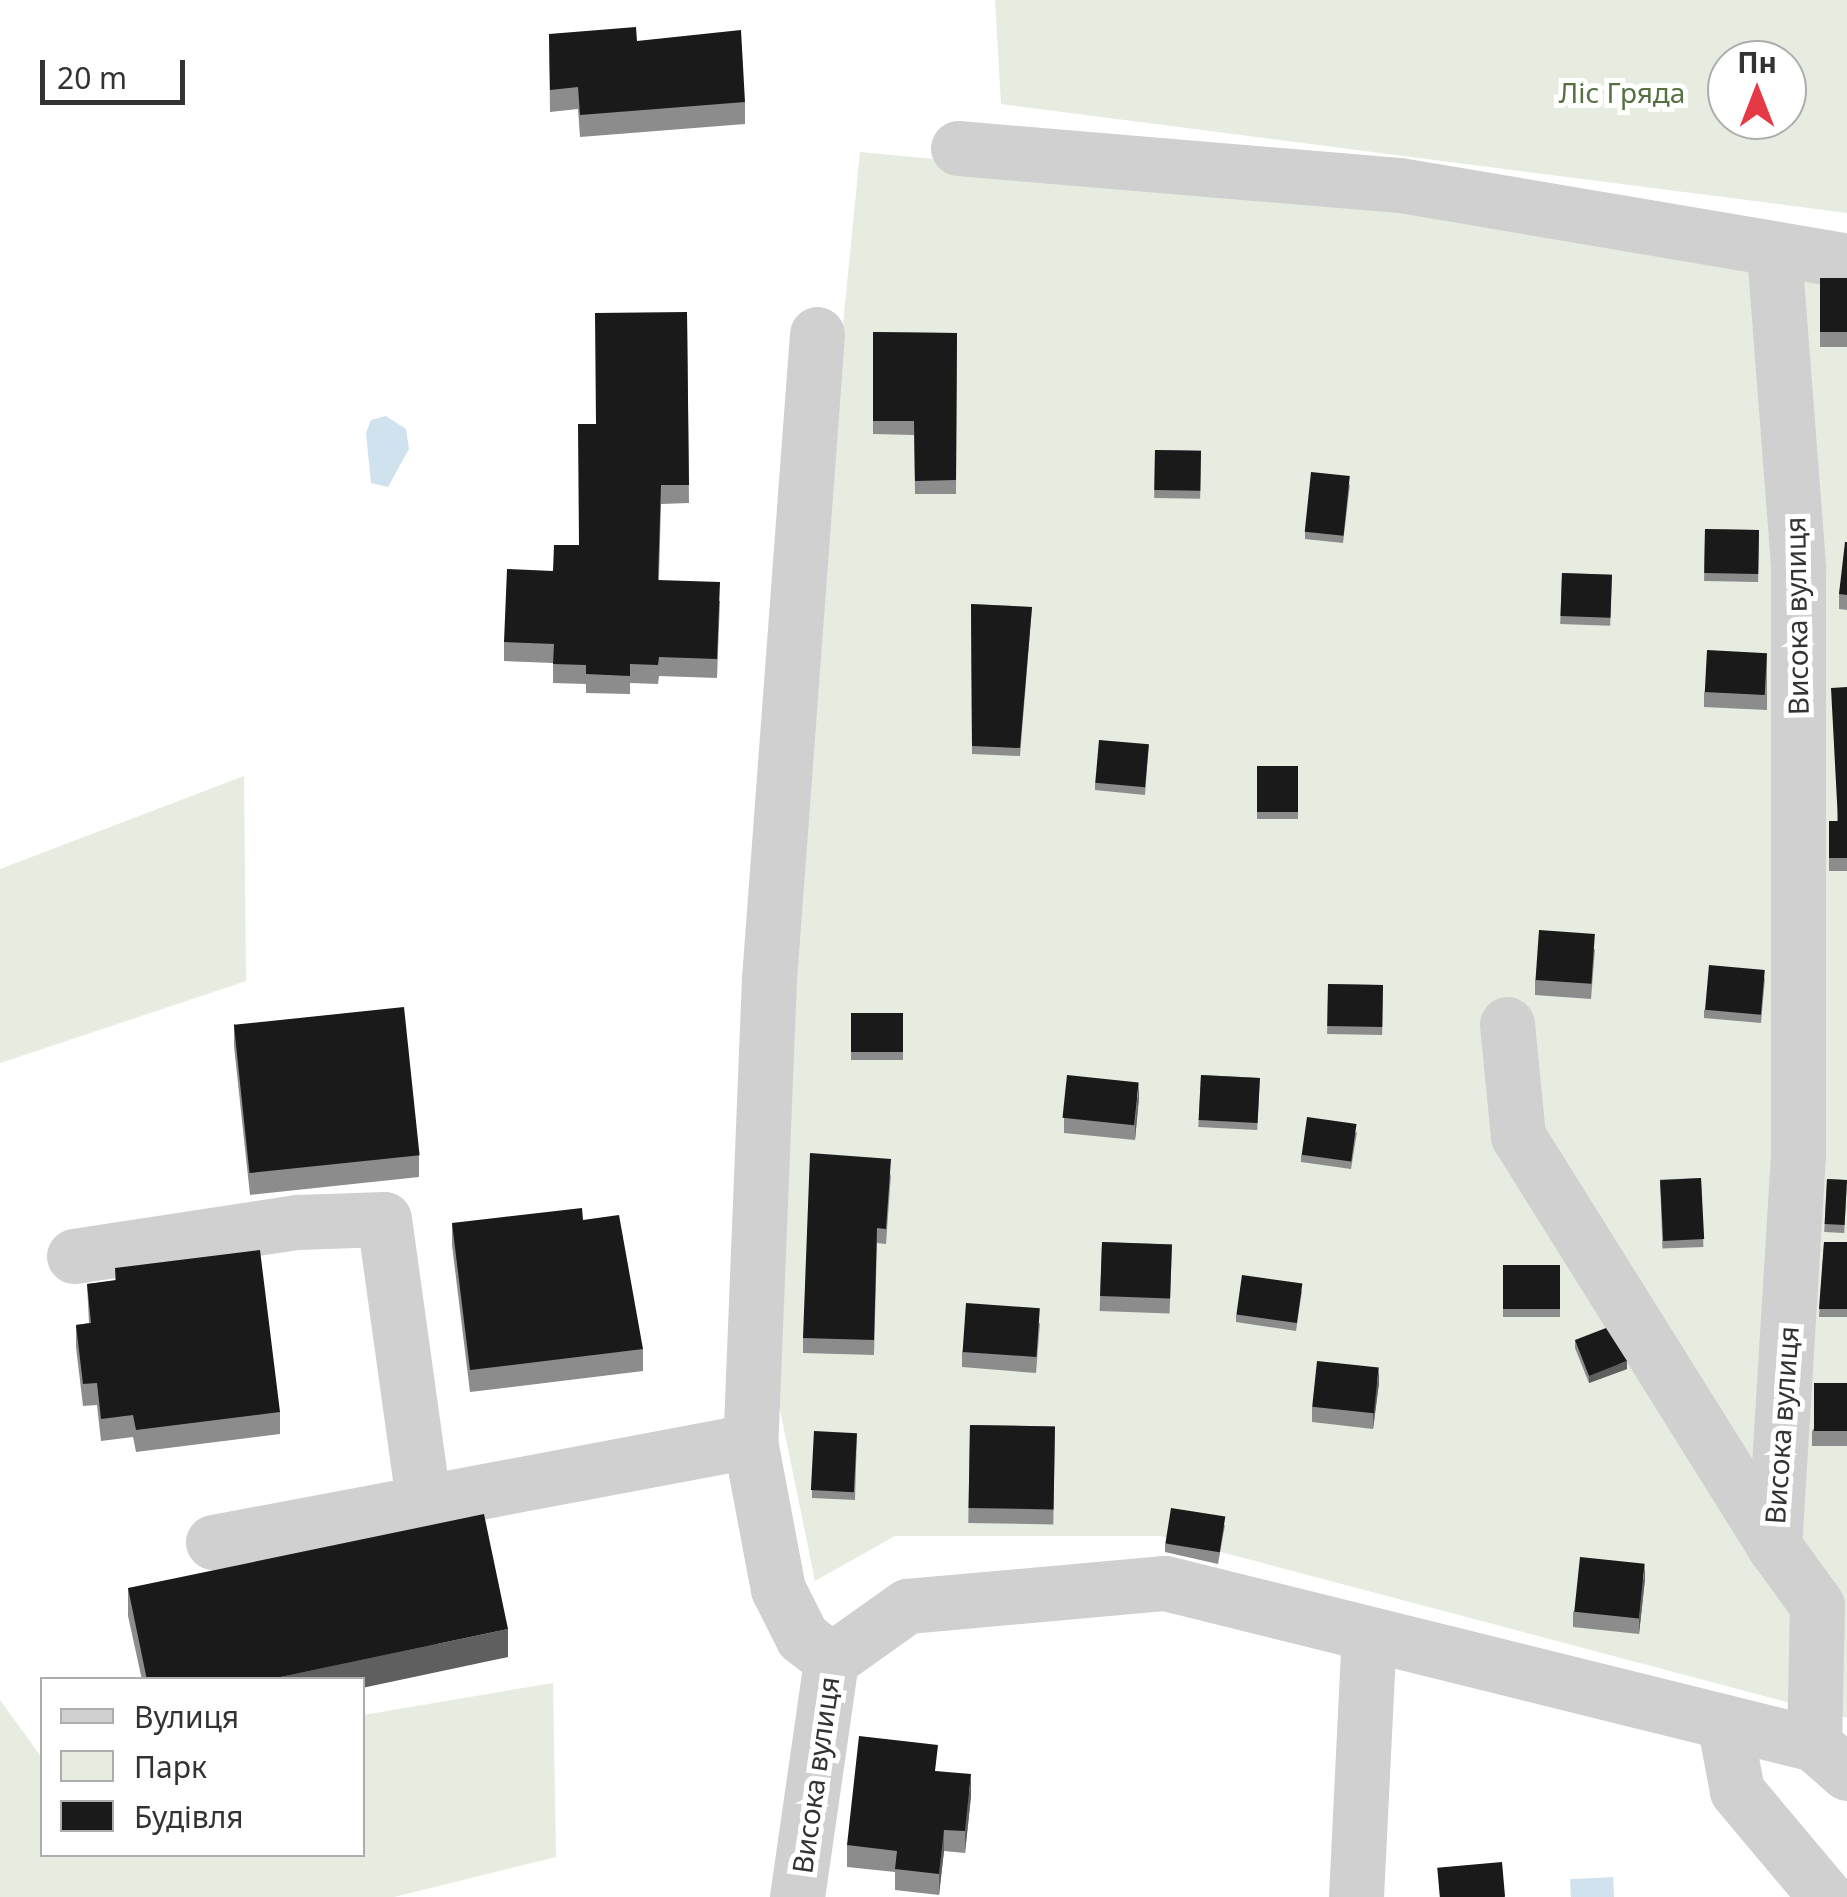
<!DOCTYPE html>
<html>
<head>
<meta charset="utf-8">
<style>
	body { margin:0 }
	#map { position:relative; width:1847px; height:1897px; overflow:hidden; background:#fff; font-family:"Noto Sans",sans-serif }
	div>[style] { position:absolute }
	.green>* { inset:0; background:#e6ecdf }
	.water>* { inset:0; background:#cfe2ee; transform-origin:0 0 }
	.minor>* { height:55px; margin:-27.5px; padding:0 27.5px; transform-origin:27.5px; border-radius:27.5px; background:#d0d0d0 }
	.wall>* { inset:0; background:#8c8c8c; transform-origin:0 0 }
	.shaded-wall>* { inset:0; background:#5f5f5f }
	.building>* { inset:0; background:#1a1a1a; transform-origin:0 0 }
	span { translate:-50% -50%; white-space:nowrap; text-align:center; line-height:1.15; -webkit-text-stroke:10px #fff; paint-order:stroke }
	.park-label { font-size:28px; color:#56703f }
	.street-label { font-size:28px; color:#333 }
	.legend { position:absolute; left:40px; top:1677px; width:325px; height:180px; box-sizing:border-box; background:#fff; border:2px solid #adadad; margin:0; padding:12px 18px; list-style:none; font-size:30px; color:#333 }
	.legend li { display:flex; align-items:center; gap:20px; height:50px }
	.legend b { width:50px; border:2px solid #adadad }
	.north { position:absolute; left:1707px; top:40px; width:100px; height:100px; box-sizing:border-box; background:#fff; border:2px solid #adadad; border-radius:50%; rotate:0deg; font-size:28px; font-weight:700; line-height:40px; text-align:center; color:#333 }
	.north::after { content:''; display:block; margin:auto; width:35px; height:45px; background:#e63946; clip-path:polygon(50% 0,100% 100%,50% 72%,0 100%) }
	.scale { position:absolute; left:40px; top:60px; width:145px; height:45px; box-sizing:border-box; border:5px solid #333; border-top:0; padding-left:12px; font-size:30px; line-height:35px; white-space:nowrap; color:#333; -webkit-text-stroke:8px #fff; paint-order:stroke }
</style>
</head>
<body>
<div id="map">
	<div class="green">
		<div style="clip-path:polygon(evenodd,995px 0,1847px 0,1847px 213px,1001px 104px,995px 0,1787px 60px,1787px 120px,1727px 120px,1727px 60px,1787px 60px)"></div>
		<div style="clip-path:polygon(860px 152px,1436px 207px,1847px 279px,1847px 1718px,1161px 1536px,895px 1536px,815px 1581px,770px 1361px,820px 557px)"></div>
		<div style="clip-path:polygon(244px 776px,246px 981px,0 1063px,0 869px)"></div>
		<div style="clip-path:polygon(553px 1683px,556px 1857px,394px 1897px,0 1897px,0 1700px,42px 1758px,42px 1854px,362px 1854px,363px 1715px)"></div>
	</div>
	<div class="water">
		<div style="clip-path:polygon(386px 416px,406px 429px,409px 449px,388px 487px,371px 483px,366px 433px,371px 420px)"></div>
		<div style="left:1613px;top:1877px;width:20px;height:43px;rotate:87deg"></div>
	</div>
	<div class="minor">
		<div style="left:958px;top:148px;width:444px;rotate:4.8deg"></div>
		<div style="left:1400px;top:185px;width:453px;rotate:9.6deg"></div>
		<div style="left:1774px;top:253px;width:316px;rotate:85.6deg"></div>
		<div style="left:1798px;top:568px;width:587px;rotate:90deg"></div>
		<div style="left:1798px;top:1155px;width:392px;rotate:93.5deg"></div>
		<div style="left:1774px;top:1546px;width:73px;rotate:53.9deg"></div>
		<div style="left:1817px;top:1605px;width:139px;rotate:91.2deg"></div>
		<div style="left:817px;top:334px;width:646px;rotate:94.26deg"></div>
		<div style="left:769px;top:978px;width:463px;rotate:92.3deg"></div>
		<div style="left:750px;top:1441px;width:151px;rotate:79.3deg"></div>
		<div style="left:778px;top:1589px;width:54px;rotate:63.4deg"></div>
		<div style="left:802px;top:1637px;width:37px;rotate:38deg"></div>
		<div style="left:1507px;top:1024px;width:113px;rotate:84.4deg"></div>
		<div style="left:1518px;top:1136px;width:483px;rotate:58deg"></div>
		<div style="left:74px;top:1256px;width:226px;rotate:-8.7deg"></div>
		<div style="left:297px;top:1222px;width:87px;rotate:-2deg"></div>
		<div style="left:384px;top:1219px;width:284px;rotate:82.1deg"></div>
		<div style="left:213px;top:1542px;width:546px;rotate:-10.65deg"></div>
		<div style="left:1724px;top:1722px;width:70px;rotate:79.3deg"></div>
		<div style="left:1737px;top:1791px;width:138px;rotate:50deg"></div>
		<div style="left:797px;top:1897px;width:239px;rotate:-81.8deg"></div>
		<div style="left:831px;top:1660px;width:93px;rotate:-35.4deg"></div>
		<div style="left:907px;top:1606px;width:259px;rotate:-5.1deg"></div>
		<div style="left:1165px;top:1583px;width:669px;rotate:13.93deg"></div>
		<div style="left:1814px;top:1744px;width:44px;rotate:41.3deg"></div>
		<div style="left:1356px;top:1897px;width:263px;rotate:-87.2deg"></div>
	</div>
	<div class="wall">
		<div style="clip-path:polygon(549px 34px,637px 41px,745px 102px,745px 124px,580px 137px,578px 109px,550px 112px)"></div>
		<div style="left:1820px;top:278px;width:27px;height:69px"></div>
		<div style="clip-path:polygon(687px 312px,689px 503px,661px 504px,659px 580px,720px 601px,717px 678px,659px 676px,658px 684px,630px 683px,630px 694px,586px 693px,586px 684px,553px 683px,553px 663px,504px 661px,504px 642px,553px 571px,579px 545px,596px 424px)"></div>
		<div style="clip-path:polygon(873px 332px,957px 333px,956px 494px,915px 494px,914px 435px,873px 434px)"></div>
		<div style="left:1155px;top:450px;width:46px;height:48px;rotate:1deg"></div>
		<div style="clip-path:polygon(1350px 484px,1343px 543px,1305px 539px,1305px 532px)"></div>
		<div style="left:1705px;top:529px;width:54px;height:52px;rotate:1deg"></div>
		<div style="clip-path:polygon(1847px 542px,1847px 610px,1839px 609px,1839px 594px)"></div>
		<div style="left:1562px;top:573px;width:50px;height:51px;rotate:2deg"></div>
		<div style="clip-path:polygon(971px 604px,1032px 607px,1020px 756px,972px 754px)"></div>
		<div style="clip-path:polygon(1767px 653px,1767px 710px,1704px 707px,1704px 692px)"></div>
		<div style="clip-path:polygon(1847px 687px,1847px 871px,1829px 871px,1829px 821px,1837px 821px)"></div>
		<div style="clip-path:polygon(1149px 744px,1145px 795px,1095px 790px,1095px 783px)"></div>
		<div style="left:1257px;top:766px;width:41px;height:53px"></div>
		<div style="clip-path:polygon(1595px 949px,1591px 999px,1535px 995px,1535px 980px)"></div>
		<div style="clip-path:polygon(1765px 978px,1761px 1023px,1704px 1018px,1704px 1010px)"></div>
		<div style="left:1328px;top:984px;width:55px;height:50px;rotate:1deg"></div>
		<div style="left:851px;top:1013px;width:52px;height:47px"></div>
		<div style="clip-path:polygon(234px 1024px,419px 1155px,419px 1177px,250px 1195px,234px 1046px)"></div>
		<div style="left:1201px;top:1075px;width:59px;height:52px;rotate:3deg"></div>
		<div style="clip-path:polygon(1139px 1097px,1135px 1140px,1064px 1133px,1064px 1118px)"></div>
		<div style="clip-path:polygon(1357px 1132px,1351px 1169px,1301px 1162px,1301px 1155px)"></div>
		<div style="clip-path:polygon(891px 1174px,886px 1244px,877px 1243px,874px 1355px,803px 1353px,803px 1338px)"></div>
		<div style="left:1701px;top:1178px;width:69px;height:41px;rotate:88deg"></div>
		<div style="left:1827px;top:1179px;width:20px;height:53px;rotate:3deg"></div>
		<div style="clip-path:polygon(583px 1220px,643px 1349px,643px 1371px,470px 1392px,452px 1245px,452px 1223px)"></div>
		<div style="left:1102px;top:1242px;width:70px;height:69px;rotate:2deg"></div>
		<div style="clip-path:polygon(1824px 1242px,1847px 1242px,1847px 1317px,1819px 1317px)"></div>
		<div style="left:1560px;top:1265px;width:52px;height:57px;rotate:90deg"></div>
		<div style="clip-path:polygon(115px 1268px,280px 1412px,280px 1434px,136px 1452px,133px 1437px,101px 1441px,97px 1405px,83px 1406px,76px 1347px,76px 1325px,89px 1323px,87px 1284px,115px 1281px)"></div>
		<div style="clip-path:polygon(1302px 1291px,1296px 1331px,1236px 1322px,1236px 1315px)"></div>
		<div style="clip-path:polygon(1040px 1323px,1036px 1373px,962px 1367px,962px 1352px)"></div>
		<div style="clip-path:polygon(1575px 1340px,1627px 1369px,1589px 1383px,1575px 1348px)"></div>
		<div style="clip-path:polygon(1379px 1383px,1373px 1429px,1312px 1422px,1312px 1407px)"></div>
		<div style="clip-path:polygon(1847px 1383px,1847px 1446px,1812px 1446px,1812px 1431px)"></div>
		<div style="left:970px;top:1425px;width:85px;height:98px;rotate:1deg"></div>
		<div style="clip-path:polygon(857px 1433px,855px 1500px,812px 1498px,812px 1490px)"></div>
		<div style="clip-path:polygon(1225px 1525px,1218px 1564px,1165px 1552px,1165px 1544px)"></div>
		<div style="clip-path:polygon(1645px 1579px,1639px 1634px,1573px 1627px,1573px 1612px)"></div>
		<div style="clip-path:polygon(128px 1588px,508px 1657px,362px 1680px,142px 1680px,128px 1616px)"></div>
		<div style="clip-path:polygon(938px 1771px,971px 1796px,965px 1853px,944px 1851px,939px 1895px,895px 1890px,895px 1872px,847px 1867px,847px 1845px)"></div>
	</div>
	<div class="shaded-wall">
		<div style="clip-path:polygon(1139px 1082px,1139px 1097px,1135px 1140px,1135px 1125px)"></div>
		<div style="clip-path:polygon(1627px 1361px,1627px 1369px,1589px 1383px,1589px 1376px)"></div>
		<div style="clip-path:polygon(1379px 1368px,1379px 1383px,1373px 1429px,1373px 1414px)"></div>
		<div style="clip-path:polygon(1645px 1564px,1645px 1579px,1639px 1634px,1639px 1619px)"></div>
		<div style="clip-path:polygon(508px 1629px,508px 1657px,362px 1688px,362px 1680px,266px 1680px)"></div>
		<div style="clip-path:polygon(971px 1774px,971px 1796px,965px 1853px,965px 1831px)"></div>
		<div style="clip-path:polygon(944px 1830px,944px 1851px,939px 1895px,939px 1874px)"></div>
	</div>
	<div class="building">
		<div style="clip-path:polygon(636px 27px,637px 41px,741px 30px,745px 102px,580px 115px,578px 87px,550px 90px,549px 34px)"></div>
		<div style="left:1820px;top:278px;width:27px;height:54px"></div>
		<div style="clip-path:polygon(687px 312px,689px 485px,661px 485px,658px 580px,720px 582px,717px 659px,659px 657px,658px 665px,630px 664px,630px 676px,586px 674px,586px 665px,553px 664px,554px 644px,504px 642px,507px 569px,553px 571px,554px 545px,579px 545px,578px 424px,596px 424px,595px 313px)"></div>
		<div style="clip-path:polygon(873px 332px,957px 333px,956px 480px,915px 481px,914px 421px,873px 421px)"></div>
		<div style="left:1155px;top:450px;width:46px;height:40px;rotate:1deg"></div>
		<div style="left:1311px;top:472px;width:39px;height:60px;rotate:6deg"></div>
		<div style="left:1705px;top:529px;width:54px;height:44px;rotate:1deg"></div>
		<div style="clip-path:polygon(1845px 542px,1847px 542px,1847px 595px,1839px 594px)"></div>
		<div style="left:1562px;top:573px;width:50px;height:43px;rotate:2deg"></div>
		<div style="clip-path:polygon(971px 604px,1032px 607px,1020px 748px,972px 746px)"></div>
		<div style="left:1707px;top:650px;width:60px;height:42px;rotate:3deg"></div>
		<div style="clip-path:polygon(1847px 687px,1847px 858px,1829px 858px,1829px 821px,1838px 821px,1831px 688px)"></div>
		<div style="left:1099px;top:740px;width:50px;height:43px;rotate:5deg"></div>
		<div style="left:1257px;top:766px;width:41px;height:46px"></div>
		<div style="left:1539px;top:930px;width:56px;height:50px;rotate:4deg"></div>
		<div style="left:1709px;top:965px;width:56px;height:45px;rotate:5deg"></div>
		<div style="left:1328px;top:984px;width:55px;height:42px;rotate:1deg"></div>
		<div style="left:404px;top:1007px;width:149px;height:171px;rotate:84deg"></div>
		<div style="left:851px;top:1013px;width:52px;height:39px"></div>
		<div style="left:1067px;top:1075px;width:72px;height:43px;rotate:6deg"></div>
		<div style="left:1201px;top:1075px;width:59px;height:45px;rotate:3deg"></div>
		<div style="left:1307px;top:1117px;width:50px;height:38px;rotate:8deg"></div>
		<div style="clip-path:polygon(810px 1153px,891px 1159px,886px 1229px,877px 1228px,874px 1340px,803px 1338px)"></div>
		<div style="left:1701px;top:1178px;width:61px;height:41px;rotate:87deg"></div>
		<div style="left:1827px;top:1179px;width:20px;height:45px;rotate:3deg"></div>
		<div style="clip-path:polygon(582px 1208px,583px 1220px,619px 1215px,643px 1349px,470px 1370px,452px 1223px)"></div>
		<div style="left:1102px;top:1242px;width:70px;height:54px;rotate:2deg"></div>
		<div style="clip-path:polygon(1824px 1242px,1847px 1242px,1847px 1309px,1819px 1309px)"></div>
		<div style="clip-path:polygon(260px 1250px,280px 1412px,136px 1430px,133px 1415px,101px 1419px,97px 1383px,83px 1384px,76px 1325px,91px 1323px,87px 1284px,116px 1280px,115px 1268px)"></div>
		<div style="left:1560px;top:1265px;width:44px;height:57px;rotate:90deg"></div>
		<div style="left:1242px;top:1275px;width:61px;height:40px;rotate:8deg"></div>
		<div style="left:966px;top:1303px;width:74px;height:49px;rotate:4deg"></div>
		<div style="clip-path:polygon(1606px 1328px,1627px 1361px,1589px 1376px,1575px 1340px)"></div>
		<div style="left:1317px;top:1361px;width:62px;height:46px;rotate:6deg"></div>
		<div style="left:1814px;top:1383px;width:33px;height:48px"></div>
		<div style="left:970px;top:1425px;width:85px;height:83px;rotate:1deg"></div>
		<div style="left:814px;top:1431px;width:43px;height:59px;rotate:3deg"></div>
		<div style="left:1171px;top:1508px;width:55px;height:36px;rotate:9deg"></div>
		<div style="clip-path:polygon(484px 1514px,508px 1629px,266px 1680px,147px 1680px,128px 1588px)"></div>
		<div style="left:1580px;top:1557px;width:65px;height:55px;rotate:6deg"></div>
		<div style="clip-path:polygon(859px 1736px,938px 1745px,935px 1771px,971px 1774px,965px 1831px,944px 1830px,939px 1874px,895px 1869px,897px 1851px,847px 1845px)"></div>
		<div style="left:1502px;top:1862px;width:35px;height:65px;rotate:85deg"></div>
	</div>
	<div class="park-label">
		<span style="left:1622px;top:92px">Ліс Гряда</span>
	</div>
	<div class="street-label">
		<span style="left:1796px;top:616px;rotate:-91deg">Висока вулиця</span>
		<span style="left:1781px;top:1425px;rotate:-86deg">Висока вулиця</span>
		<span style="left:815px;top:1775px;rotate:-82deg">Висока вулиця</span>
	</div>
	<ul class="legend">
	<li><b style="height:12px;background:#d0d0d0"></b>Вулиця</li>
	<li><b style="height:28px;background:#e6ecdf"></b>Парк</li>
	<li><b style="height:28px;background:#1a1a1a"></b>Будівля</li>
	</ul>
	<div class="north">Пн</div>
	<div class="scale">20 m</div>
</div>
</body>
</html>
